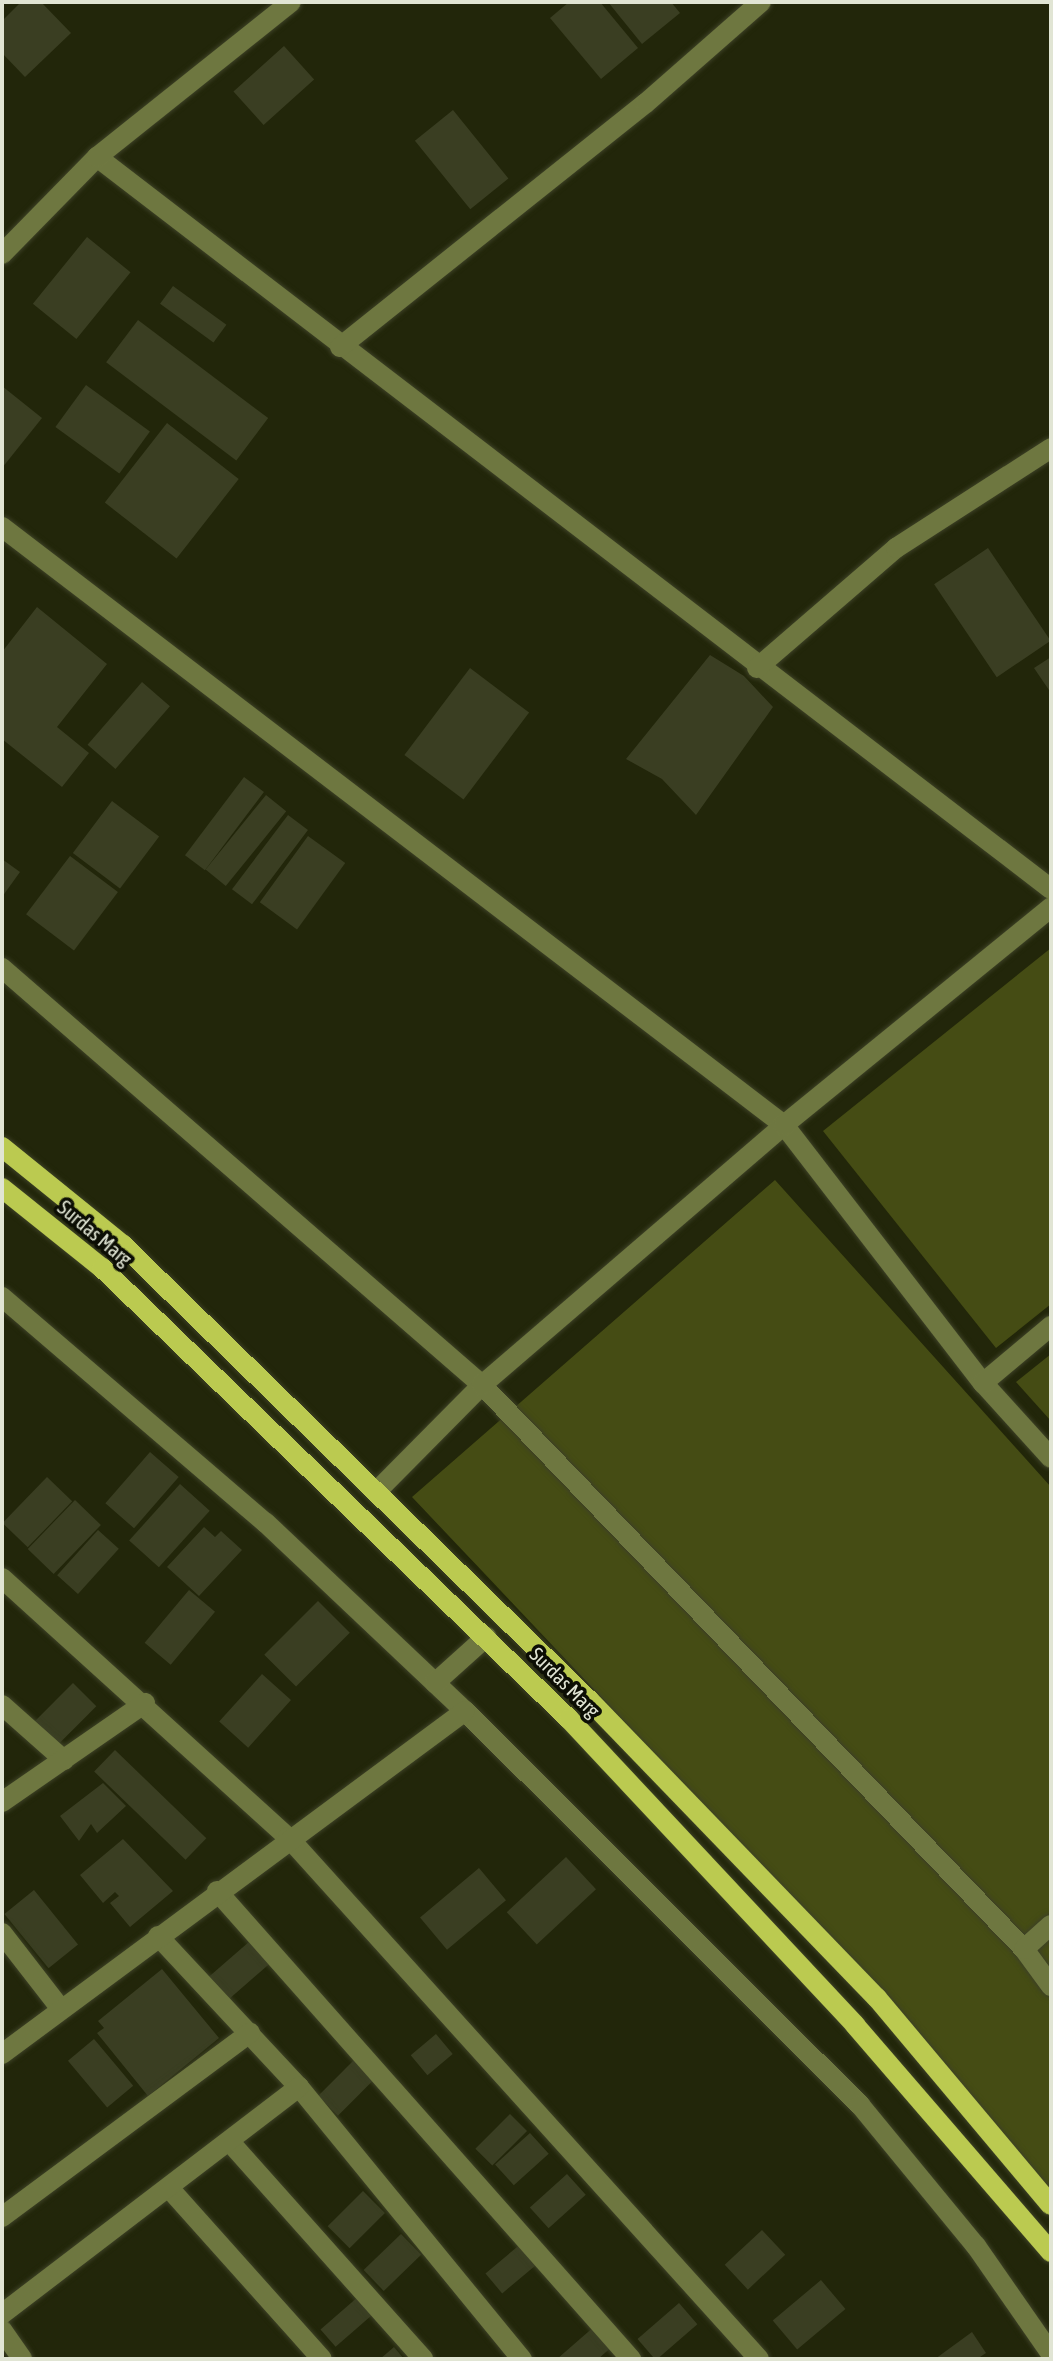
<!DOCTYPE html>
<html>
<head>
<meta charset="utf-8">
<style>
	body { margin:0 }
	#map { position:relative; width:1053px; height:2361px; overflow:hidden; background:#22260a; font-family:"Asap Condensed",sans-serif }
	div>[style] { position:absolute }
	.green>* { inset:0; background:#454c14 }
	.building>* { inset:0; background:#3a3e22; transform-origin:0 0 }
	.roads { filter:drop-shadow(0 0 2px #3d4126) drop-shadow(0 0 2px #3d4126) }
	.minor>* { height:20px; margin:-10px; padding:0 10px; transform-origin:10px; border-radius:10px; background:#6e7740 }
	.major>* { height:20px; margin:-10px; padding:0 10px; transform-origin:10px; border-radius:10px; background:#bbca50 }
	span { translate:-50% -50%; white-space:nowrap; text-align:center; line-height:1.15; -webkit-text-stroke:7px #0c0e04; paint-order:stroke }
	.street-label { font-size:20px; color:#e1e5d4 }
	.frame { position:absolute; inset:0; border:4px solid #e1e5d4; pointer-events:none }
</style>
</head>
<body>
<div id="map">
	<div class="green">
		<div style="clip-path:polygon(1051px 948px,1051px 1304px,996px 1348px,823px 1131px)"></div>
		<div style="clip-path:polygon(775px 1180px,1051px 1487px,1051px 2206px,923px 2037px,412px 1497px)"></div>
		<div style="clip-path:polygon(1051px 1354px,1051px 1421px,1016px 1382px)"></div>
	</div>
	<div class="building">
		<div style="clip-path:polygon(21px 2px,41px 2px,71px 33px,25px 77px,2px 53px,2px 21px)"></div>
		<div style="clip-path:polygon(569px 2px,600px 2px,638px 48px,601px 79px,550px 18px)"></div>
		<div style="clip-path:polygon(608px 2px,671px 2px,680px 13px,642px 44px)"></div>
		<div style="left:284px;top:46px;width:45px;height:68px;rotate:48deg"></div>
		<div style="left:453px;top:110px;width:88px;height:49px;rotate:51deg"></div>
		<div style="left:87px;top:237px;width:56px;height:86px;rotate:39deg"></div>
		<div style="left:173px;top:286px;width:66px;height:22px;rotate:36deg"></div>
		<div style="left:138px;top:320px;width:163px;height:53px;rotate:37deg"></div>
		<div style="left:86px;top:385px;width:79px;height:52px;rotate:36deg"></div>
		<div style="clip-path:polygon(2px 386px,42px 418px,2px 468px)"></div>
		<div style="left:167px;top:423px;width:91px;height:101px;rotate:38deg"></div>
		<div style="left:988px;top:548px;width:112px;height:65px;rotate:56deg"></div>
		<div style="clip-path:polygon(37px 607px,107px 664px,57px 727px,89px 753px,62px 787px,2px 739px,2px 652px)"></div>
		<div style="clip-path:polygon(710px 655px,744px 676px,773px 707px,696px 815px,662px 779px,626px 759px)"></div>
		<div style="clip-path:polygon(1051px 657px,1051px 693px,1034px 668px)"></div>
		<div style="left:470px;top:668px;width:74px;height:109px;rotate:37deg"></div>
		<div style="left:142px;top:682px;width:37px;height:83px;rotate:41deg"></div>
		<div style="left:244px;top:777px;width:25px;height:98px;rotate:37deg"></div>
		<div style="left:266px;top:795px;width:26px;height:96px;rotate:39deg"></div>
		<div style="left:112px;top:801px;width:59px;height:65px;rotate:37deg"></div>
		<div style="left:288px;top:815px;width:25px;height:93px;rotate:37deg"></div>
		<div style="left:308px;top:836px;width:46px;height:82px;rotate:36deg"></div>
		<div style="left:70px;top:856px;width:60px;height:73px;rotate:37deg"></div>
		<div style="clip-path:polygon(2px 859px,20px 872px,2px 897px)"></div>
		<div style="left:150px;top:1452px;width:38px;height:68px;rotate:41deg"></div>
		<div style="left:47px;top:1477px;width:35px;height:64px;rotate:44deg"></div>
		<div style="left:180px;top:1484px;width:40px;height:76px;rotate:42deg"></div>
		<div style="left:75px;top:1500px;width:36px;height:68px;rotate:44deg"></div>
		<div style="clip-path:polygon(204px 1527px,215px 1537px,221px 1531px,242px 1550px,199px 1596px,167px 1567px)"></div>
		<div style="left:98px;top:1530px;width:28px;height:61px;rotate:42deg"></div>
		<div style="left:189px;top:1590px;width:34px;height:69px;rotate:40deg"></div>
		<div style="left:318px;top:1601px;width:45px;height:76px;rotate:45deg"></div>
		<div style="left:262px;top:1674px;width:39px;height:64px;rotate:42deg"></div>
		<div style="left:73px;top:1683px;width:33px;height:54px;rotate:45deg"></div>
		<div style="left:115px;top:1750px;width:127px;height:30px;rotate:44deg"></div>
		<div style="clip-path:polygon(103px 1783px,126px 1806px,97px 1833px,91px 1824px,79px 1841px,60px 1816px)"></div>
		<div style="clip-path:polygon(123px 1839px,173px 1891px,130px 1927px,110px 1903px,119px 1896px,115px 1892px,103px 1903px,80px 1875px)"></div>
		<div style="left:566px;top:1857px;width:44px;height:81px;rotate:47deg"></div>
		<div style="left:479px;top:1868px;width:42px;height:77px;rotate:50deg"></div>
		<div style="left:34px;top:1890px;width:70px;height:38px;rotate:51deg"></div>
		<div style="left:250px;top:1941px;width:30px;height:56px;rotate:49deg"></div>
		<div style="clip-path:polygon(162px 1969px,219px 2038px,148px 2096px,97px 2033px,104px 2028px,98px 2021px)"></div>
		<div style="left:436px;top:2034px;width:26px;height:33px;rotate:50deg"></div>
		<div style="left:94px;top:2039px;width:61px;height:34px;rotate:50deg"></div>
		<div style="left:357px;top:2057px;width:28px;height:55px;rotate:45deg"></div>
		<div style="left:510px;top:2114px;width:24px;height:49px;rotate:45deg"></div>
		<div style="left:530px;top:2133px;width:28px;height:47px;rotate:48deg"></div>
		<div style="left:567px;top:2174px;width:28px;height:50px;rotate:48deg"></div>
		<div style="left:363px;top:2191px;width:31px;height:50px;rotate:45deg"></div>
		<div style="left:762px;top:2230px;width:34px;height:51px;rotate:47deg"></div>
		<div style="left:401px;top:2234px;width:29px;height:52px;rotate:46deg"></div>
		<div style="left:523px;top:2242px;width:26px;height:49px;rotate:50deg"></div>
		<div style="left:821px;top:2280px;width:38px;height:63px;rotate:50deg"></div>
		<div style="left:359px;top:2296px;width:23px;height:51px;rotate:49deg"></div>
		<div style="left:679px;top:2303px;width:28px;height:55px;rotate:49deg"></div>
		<div style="clip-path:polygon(596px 2325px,614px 2345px,598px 2359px,557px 2359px)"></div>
		<div style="clip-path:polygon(972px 2332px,986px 2353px,977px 2359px,935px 2359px)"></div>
		<div style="clip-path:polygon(394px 2347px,404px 2359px,380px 2359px)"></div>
	</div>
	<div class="roads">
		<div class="minor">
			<div style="left:97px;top:157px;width:1202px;rotate:37.5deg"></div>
			<div style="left:2px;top:254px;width:136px;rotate:-45.6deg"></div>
			<div style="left:97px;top:157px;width:248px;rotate:-38.6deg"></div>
			<div style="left:340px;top:347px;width:391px;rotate:-38.6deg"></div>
			<div style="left:646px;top:103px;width:153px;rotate:-41.3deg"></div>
			<div style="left:2px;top:527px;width:984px;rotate:37.41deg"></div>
			<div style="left:784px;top:1125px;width:326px;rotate:52.4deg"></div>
			<div style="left:983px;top:1383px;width:101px;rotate:47.8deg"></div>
			<div style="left:757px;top:668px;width:184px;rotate:-40.8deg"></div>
			<div style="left:896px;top:548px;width:184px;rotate:-32.8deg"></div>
			<div style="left:2px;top:968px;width:636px;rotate:40.98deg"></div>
			<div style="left:482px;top:1385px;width:782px;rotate:46.14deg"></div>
			<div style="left:1024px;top:1949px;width:46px;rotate:53.9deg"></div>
			<div style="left:2px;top:1297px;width:348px;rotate:40.6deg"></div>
			<div style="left:266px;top:1523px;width:274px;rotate:43.4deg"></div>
			<div style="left:465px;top:1711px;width:558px;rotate:44.93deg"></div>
			<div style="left:860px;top:2105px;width:183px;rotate:50.6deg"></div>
			<div style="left:976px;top:2246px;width:131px;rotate:55.2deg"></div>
			<div style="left:983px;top:1383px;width:89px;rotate:-40deg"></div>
			<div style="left:378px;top:1490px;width:148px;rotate:-45.3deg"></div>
			<div style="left:482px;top:1385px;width:399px;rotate:-40.7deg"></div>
			<div style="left:784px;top:1125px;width:345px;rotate:-39.2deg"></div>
			<div style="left:2px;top:1578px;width:386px;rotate:42.2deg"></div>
			<div style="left:288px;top:1837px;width:703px;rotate:47.94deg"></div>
			<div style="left:435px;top:1683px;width:69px;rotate:-42deg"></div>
			<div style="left:2px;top:1705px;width:83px;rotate:41.6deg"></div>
			<div style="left:2px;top:1802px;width:174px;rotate:-34.7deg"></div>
			<div style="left:217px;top:1891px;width:625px;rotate:48.5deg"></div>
			<div style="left:2px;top:1933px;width:96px;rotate:52.2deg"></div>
			<div style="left:158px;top:1936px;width:207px;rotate:47deg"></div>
			<div style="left:299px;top:2087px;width:352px;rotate:50.7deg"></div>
			<div style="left:1024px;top:1949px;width:36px;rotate:-42deg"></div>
			<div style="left:2px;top:2054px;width:576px;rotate:-36.53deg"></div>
			<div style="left:229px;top:2141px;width:292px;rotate:48.3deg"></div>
			<div style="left:169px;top:2188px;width:229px;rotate:48.2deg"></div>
			<div style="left:2px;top:2217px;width:309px;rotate:-36.6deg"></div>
			<div style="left:2px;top:2314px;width:374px;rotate:-37.4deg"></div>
			<div style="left:2px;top:2330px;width:35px;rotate:55deg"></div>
		</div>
		<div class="major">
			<div style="left:2px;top:1147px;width:156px;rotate:39deg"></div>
			<div style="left:123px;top:1245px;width:651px;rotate:44.32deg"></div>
			<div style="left:589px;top:1700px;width:414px;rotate:46deg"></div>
			<div style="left:877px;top:1998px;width:270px;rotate:50deg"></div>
			<div style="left:2px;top:1188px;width:128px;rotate:38.7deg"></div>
			<div style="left:102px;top:1268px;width:649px;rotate:44deg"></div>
			<div style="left:569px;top:1719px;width:419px;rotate:46.9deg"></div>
			<div style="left:855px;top:2025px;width:300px;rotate:49.2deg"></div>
		</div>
	</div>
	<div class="street-label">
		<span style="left:95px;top:1233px;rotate:40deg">Surdas Marg</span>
		<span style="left:565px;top:1682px;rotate:45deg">Surdas Marg</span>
	</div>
	<div class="frame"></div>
</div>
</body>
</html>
